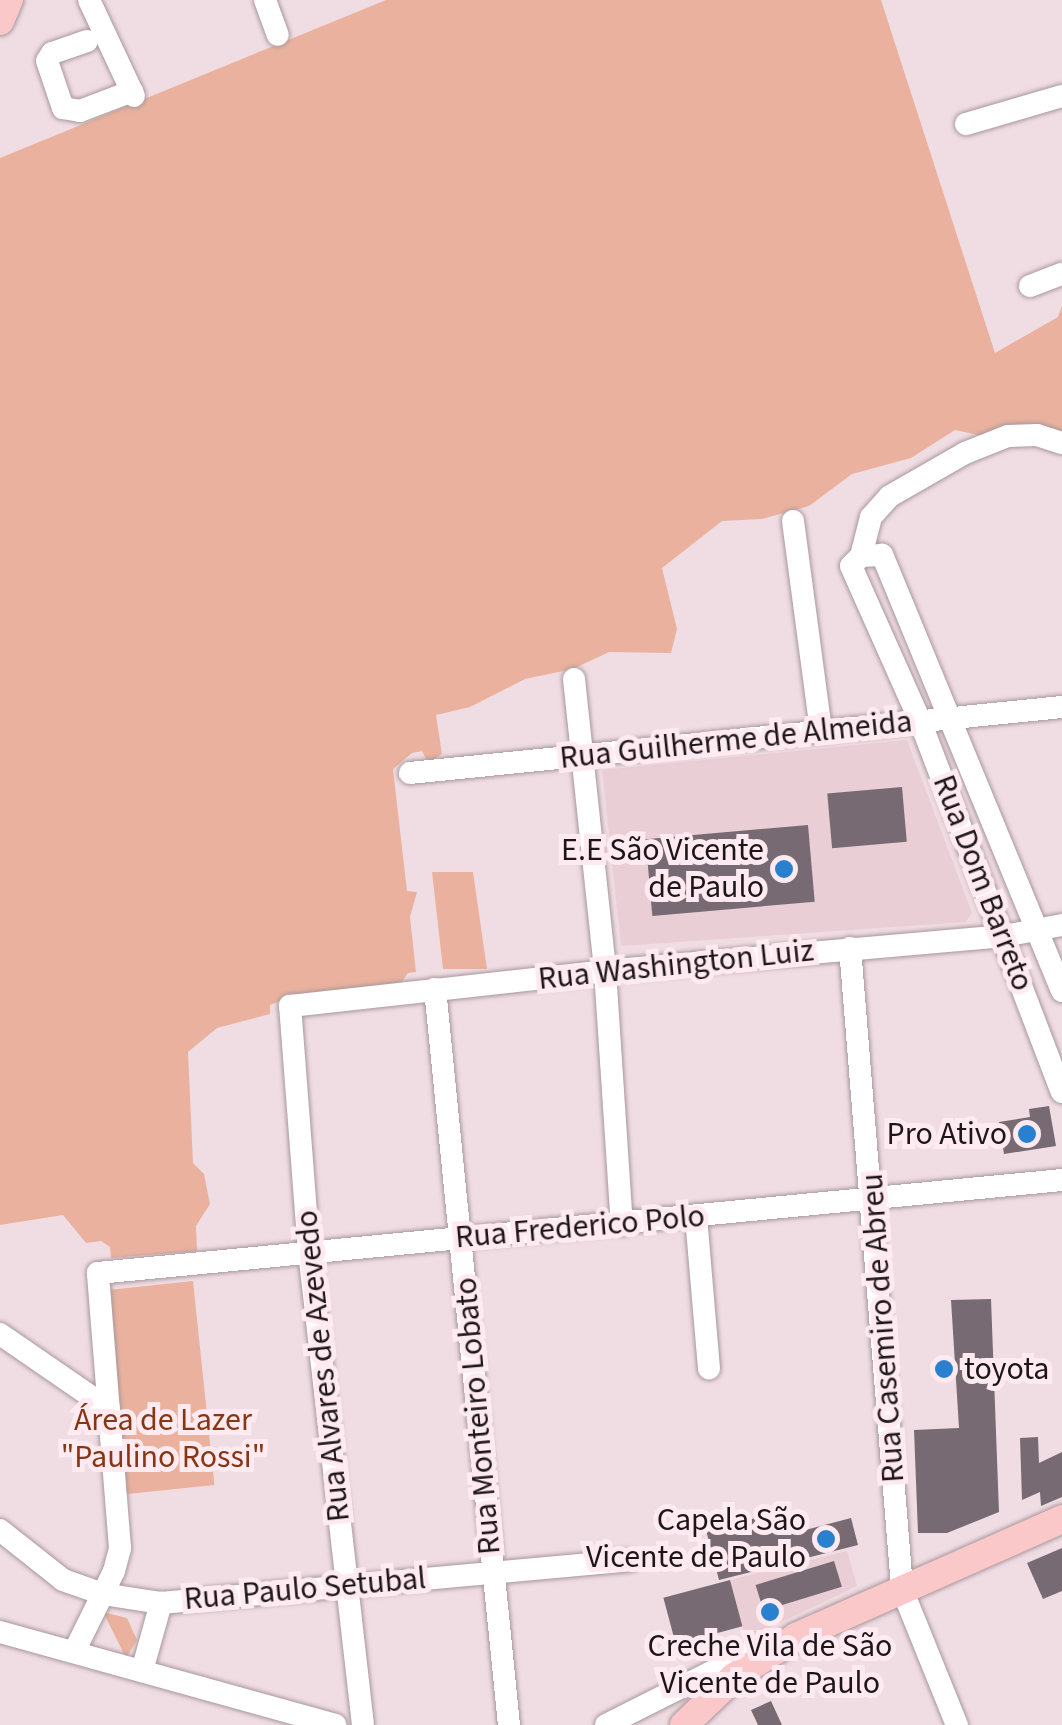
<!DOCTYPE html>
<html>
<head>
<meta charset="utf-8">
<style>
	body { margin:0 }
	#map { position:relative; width:1062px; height:1725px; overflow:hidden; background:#f0dde3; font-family:"Source Sans 3",sans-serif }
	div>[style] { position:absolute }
	.built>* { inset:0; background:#e9ced6 }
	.green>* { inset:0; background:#eab29e; transform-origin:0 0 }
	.building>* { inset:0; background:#776a73; transform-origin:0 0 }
	.roads { filter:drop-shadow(0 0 2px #a8979c) drop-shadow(0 0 2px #a8979c) }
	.minor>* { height:22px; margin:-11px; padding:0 11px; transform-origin:11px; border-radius:11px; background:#fff }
	.major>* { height:28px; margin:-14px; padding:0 14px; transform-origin:14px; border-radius:14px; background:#fac8c8 }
	.dots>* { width:28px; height:28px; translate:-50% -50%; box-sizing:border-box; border:5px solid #feeaf0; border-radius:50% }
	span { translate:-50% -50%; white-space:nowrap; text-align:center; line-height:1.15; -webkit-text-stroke:10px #feeaf0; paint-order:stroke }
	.street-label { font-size:32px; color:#1d1618 }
	.poi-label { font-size:32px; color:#1d1618 }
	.right { translate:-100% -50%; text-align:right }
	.left { translate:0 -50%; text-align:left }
	.park-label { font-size:32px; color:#873613 }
</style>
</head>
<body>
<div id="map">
	<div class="built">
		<div style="clip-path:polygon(907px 740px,972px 913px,966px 922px,621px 946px,602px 770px)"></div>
		<div style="clip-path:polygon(847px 1551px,857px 1586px,746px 1639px,730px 1580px)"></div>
	</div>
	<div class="green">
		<div style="clip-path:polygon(386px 0,881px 0,995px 353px,1058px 317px,1062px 306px,1062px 443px,1024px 445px,955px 430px,911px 458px,852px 474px,809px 506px,762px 519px,722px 521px,662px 568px,677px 629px,671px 653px,609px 652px,573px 669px,525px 679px,470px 707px,436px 715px,442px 754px,428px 763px,422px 751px,412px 753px,393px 769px,407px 891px,417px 892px,410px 917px,416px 972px,408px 973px,395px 991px,286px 999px,270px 1005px,270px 1014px,217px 1028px,188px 1052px,193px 1163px,204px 1174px,210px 1204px,196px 1226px,197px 1251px,111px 1258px,110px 1247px,101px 1241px,86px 1243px,63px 1215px,0 1225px,0 158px)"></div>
		<div style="clip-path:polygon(432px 872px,473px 872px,487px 969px,443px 969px)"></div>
		<div style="left:193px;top:1281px;width:205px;height:90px;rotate:84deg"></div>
		<div style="clip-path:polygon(103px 1612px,127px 1618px,137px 1640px,126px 1658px)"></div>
	</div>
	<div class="building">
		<div style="left:902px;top:787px;width:55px;height:75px;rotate:85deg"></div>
		<div style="left:808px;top:825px;width:77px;height:163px;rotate:85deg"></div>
		<div style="clip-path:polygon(1049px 1106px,1056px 1146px,1004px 1154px,999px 1122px,1030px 1117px,1029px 1109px)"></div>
		<div style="clip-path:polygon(991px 1299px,999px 1512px,947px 1533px,918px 1533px,914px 1430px,959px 1428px,951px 1300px)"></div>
		<div style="clip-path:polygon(1038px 1437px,1039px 1463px,1062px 1452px,1062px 1497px,1041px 1506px,1040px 1492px,1022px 1500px,1020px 1438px)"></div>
		<div style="clip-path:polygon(789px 1510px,794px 1533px,851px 1518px,858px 1545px,719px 1580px,706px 1530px)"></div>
		<div style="clip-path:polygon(1062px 1548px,1062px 1591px,1043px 1599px,1027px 1563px)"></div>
		<div style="left:834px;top:1561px;width:27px;height:82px;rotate:73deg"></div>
		<div style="left:730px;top:1580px;width:48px;height:69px;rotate:75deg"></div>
		<div style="clip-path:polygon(771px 1701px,782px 1725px,758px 1725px,751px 1710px)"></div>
	</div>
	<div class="roads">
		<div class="minor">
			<div style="left:89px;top:0;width:106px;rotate:64.9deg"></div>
			<div style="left:265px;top:0;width:37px;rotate:70deg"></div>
			<div style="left:87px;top:41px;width:37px;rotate:161deg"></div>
			<div style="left:52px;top:53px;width:9px;rotate:122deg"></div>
			<div style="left:47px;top:61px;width:50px;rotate:71.2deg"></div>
			<div style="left:63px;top:108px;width:17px;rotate:10deg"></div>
			<div style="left:80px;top:111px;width:56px;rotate:-21deg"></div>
			<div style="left:966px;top:124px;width:100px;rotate:-16.3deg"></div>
			<div style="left:1030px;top:286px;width:34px;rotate:-21deg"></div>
			<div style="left:793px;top:521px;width:213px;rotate:82.4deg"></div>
			<div style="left:861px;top:556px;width:40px;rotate:-75.6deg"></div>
			<div style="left:871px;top:517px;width:28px;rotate:-48deg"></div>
			<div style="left:890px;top:496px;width:86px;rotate:-29.8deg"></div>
			<div style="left:965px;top:453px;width:46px;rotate:-21.6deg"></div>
			<div style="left:1008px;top:436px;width:29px;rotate:-2deg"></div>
			<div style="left:1037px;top:435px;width:26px;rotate:18deg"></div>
			<div style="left:574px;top:679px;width:294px;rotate:83.9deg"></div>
			<div style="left:605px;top:971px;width:254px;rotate:86.2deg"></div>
			<div style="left:410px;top:773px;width:655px;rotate:-5.78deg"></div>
			<div style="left:850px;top:948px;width:642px;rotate:85.35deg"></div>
			<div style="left:435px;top:989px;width:740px;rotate:84.26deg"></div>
			<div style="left:1062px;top:991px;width:472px;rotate:-112.4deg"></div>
			<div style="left:882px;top:555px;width:21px;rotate:177deg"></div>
			<div style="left:861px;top:556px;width:14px;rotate:135deg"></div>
			<div style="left:851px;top:566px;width:170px;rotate:66deg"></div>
			<div style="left:920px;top:721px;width:397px;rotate:69.1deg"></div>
			<div style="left:696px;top:1217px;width:152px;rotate:85.1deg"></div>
			<div style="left:0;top:1334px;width:132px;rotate:34.5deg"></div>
			<div style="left:0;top:1530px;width:80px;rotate:38.4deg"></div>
			<div style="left:63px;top:1580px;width:42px;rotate:19.3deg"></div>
			<div style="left:103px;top:1594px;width:59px;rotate:8.8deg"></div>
			<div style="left:161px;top:1603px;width:470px;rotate:-5.2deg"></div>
			<div style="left:908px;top:1604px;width:131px;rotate:68deg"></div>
			<div style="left:0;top:1632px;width:348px;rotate:15.5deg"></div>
			<div style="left:74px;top:1652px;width:90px;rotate:-63.7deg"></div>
			<div style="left:114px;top:1571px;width:24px;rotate:-75deg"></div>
			<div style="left:120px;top:1548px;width:276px;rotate:-94.6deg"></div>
			<div style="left:98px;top:1273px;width:968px;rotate:-5.51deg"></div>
			<div style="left:142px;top:1671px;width:71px;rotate:-74.4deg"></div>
			<div style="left:363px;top:1725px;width:476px;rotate:-96.5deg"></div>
			<div style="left:309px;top:1252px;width:247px;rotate:-94.4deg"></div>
			<div style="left:290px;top:1006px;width:317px;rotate:-6.3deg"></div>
			<div style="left:605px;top:971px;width:401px;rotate:-5deg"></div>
			<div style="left:1004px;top:936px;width:59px;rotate:-10.7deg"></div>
			<div style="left:606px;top:1725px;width:171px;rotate:-26.7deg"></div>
		</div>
		<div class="major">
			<div style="left:0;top:21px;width:23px;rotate:-67deg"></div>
			<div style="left:684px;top:1725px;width:69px;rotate:-43.8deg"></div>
			<div style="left:734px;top:1677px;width:74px;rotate:-32.8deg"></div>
			<div style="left:796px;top:1637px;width:291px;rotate:-23.9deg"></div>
		</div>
	</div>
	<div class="dots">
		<div style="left:784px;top:869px;background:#2980ce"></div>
		<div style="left:1027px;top:1134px;background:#2980ce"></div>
		<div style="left:944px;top:1369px;background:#2980ce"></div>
		<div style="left:826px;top:1539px;background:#2980ce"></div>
		<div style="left:770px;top:1612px;background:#2980ce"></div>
	</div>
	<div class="street-label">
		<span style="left:736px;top:740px;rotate:-6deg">Rua Guilherme de Almeida</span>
		<span style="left:983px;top:883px;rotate:69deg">Rua Dom Barreto</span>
		<span style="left:676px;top:965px;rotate:-6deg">Rua Washington Luiz</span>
		<span style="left:580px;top:1227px;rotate:-5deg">Rua Frederico Polo</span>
		<span style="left:883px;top:1328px;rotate:-94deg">Rua Casemiro de Abreu</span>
		<span style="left:323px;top:1366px;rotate:-96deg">Rua Alvares de Azevedo</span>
		<span style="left:478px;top:1416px;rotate:-95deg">Rua Monteiro Lobato</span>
		<span style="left:305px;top:1589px;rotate:-5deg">Rua Paulo Setubal</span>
	</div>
	<div class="poi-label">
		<span class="right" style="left:764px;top:869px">E.E São Vicente<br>de Paulo</span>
		<span class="right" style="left:1007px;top:1134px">Pro Ativo</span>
		<span class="left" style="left:964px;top:1369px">toyota</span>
		<span class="right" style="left:806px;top:1539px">Capela São<br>Vicente de Paulo</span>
		<span style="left:770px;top:1665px">Creche Vila de São<br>Vicente de Paulo</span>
	</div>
	<div class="park-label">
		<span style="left:163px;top:1439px">Área de Lazer<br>"Paulino Rossi"</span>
	</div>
</div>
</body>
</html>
